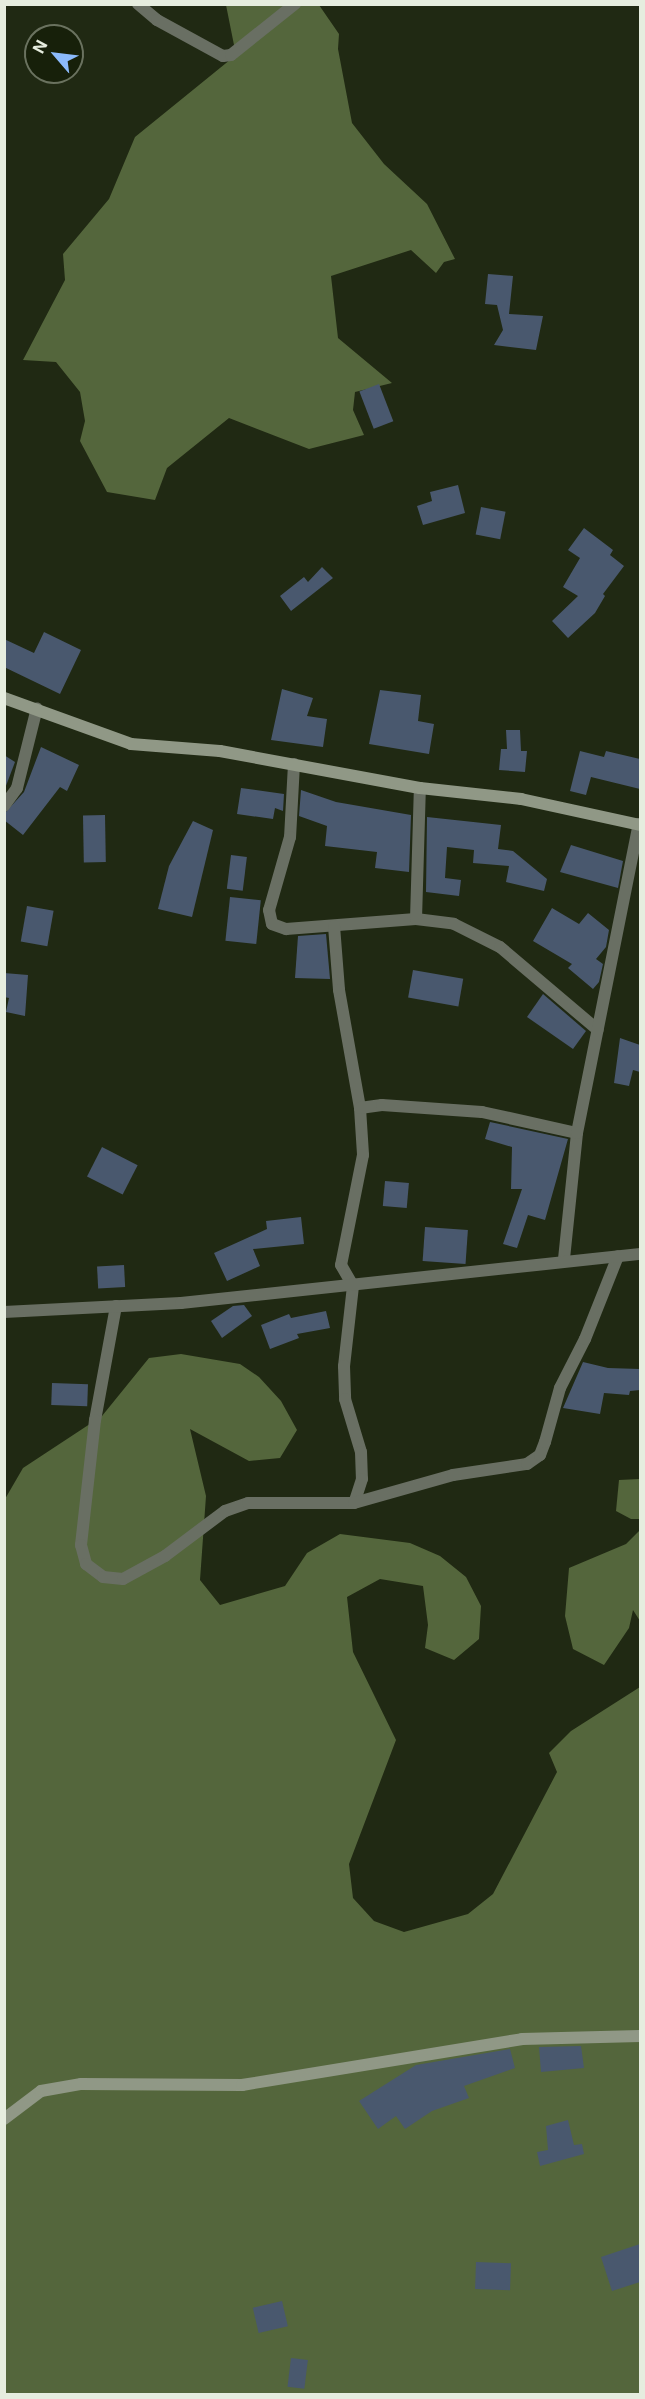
<!DOCTYPE html>
<html>
<head>
<meta charset="utf-8">
<style>
	body { margin:0 }
	#map { position:relative; width:645px; height:2399px; overflow:hidden; background:#202913; font-family:Inter,sans-serif }
	div>[style] { position:absolute }
	.forest>* { inset:0; background:#54663c }
	.building>* { inset:0; background:#49586e; transform-origin:0 0 }
	.street>* { height:12px; margin:-6px; padding:0 6px; transform-origin:6px; border-radius:6px; background:#696f63 }
	.secondary>* { height:12px; margin:-6px; padding:0 6px; transform-origin:6px; border-radius:6px; background:#909886 }
	span { translate:-50% -50%; white-space:nowrap; text-align:center; line-height:1.15; -webkit-text-stroke:6px #17200a; paint-order:stroke }
	.frame { position:absolute; inset:0; border:6px solid #e6eddf; pointer-events:none }
	.north { position:absolute; left:24px; top:24px; width:60px; height:60px; box-sizing:border-box; background:#17200a; border:2px solid #6a725f; border-radius:50%; rotate:298deg; font-size:16px; font-weight:700; line-height:24px; text-align:center; color:#e6eddf }
	.north::after { content:''; display:block; margin:auto; width:21px; height:27px; background:#8bbafc; clip-path:polygon(50% 0,100% 100%,50% 72%,0 100%) }
</style>
</head>
<body>
<div id="map">
	<div class="forest">
		<div style="clip-path:polygon(226px 5px,319px 5px,339px 34px,338px 49px,352px 123px,384px 164px,427px 204px,455px 259px,444px 262px,436px 273px,411px 250px,331px 276px,338px 338px,392px 383px,355px 392px,353px 410px,364px 435px,309px 449px,229px 418px,167px 468px,155px 500px,107px 492px,80px 441px,85px 421px,80px 392px,56px 362px,23px 360px,65px 280px,63px 254px,109px 199px,135px 137px,236px 55px)"></div>
		<div style="clip-path:polygon(181px 1354px,240px 1364px,259px 1377px,281px 1401px,297px 1430px,280px 1458px,249px 1461px,190px 1429px,206px 1496px,200px 1580px,220px 1605px,285px 1586px,307px 1553px,340px 1534px,410px 1543px,440px 1556px,466px 1577px,481px 1606px,479px 1639px,454px 1660px,425px 1648px,428px 1625px,423px 1586px,380px 1579px,347px 1597px,353px 1652px,396px 1740px,349px 1864px,353px 1898px,374px 1921px,404px 1932px,468px 1914px,493px 1894px,557px 1772px,549px 1753px,571px 1731px,640px 1687px,640px 2394px,5px 2394px,5px 1499px,23px 1468px,102px 1416px,149px 1358px)"></div>
		<div style="clip-path:polygon(640px 1479px,640px 1519px,631px 1519px,616px 1511px,619px 1480px)"></div>
		<div style="clip-path:polygon(640px 1530px,640px 1621px,633px 1610px,629px 1628px,604px 1665px,573px 1649px,565px 1616px,569px 1568px,626px 1544px)"></div>
	</div>
	<div class="building">
		<div style="clip-path:polygon(488px 274px,513px 276px,509px 314px,543px 316px,536px 350px,494px 345px,503px 330px,497px 305px,485px 304px)"></div>
		<div style="left:379px;top:384px;width:40px;height:21px;rotate:69deg"></div>
		<div style="clip-path:polygon(458px 485px,465px 513px,423px 525px,417px 506px,432px 501px,430px 492px)"></div>
		<div style="left:481px;top:507px;width:25px;height:28px;rotate:11deg"></div>
		<div style="clip-path:polygon(584px 528px,613px 550px,610px 555px,624px 566px,603px 594px,605px 596px,595px 613px,568px 638px,552px 621px,578px 596px,563px 587px,580px 558px,568px 550px)"></div>
		<div style="clip-path:polygon(322px 567px,333px 578px,291px 611px,280px 596px,304px 577px,308px 582px)"></div>
		<div style="clip-path:polygon(44px 632px,81px 650px,60px 694px,4px 667px,4px 639px,34px 653px)"></div>
		<div style="clip-path:polygon(282px 689px,313px 698px,307px 716px,327px 719px,323px 747px,271px 740px)"></div>
		<div style="clip-path:polygon(380px 690px,421px 695px,418px 721px,434px 724px,429px 754px,369px 744px)"></div>
		<div style="clip-path:polygon(506px 730px,520px 730px,521px 751px,527px 751px,525px 772px,499px 770px,501px 749px,507px 749px)"></div>
		<div style="clip-path:polygon(41px 747px,79px 765px,67px 791px,60px 787px,23px 835px,4px 820px,4px 814px,24px 792px)"></div>
		<div style="clip-path:polygon(580px 751px,604px 757px,606px 751px,640px 759px,640px 789px,591px 777px,586px 795px,570px 791px)"></div>
		<div style="clip-path:polygon(4px 755px,15px 762px,4px 791px)"></div>
		<div style="clip-path:polygon(241px 788px,284px 794px,283px 811px,275px 808px,273px 819px,237px 814px)"></div>
		<div style="clip-path:polygon(301px 790px,336px 802px,411px 815px,409px 872px,375px 868px,377px 852px,325px 846px,327px 826px,299px 816px)"></div>
		<div style="left:105px;top:815px;width:47px;height:22px;rotate:89deg"></div>
		<div style="clip-path:polygon(427px 817px,501px 825px,498px 849px,513px 851px,547px 879px,544px 891px,506px 882px,509px 866px,473px 863px,474px 850px,447px 847px,445px 878px,461px 880px,459px 896px,426px 892px)"></div>
		<div style="clip-path:polygon(193px 821px,213px 830px,192px 917px,158px 909px,169px 866px)"></div>
		<div style="clip-path:polygon(571px 845px,623px 861px,618px 888px,560px 872px)"></div>
		<div style="left:231px;top:855px;width:16px;height:34px;rotate:7deg"></div>
		<div style="left:230px;top:897px;width:31px;height:44px;rotate:6deg"></div>
		<div style="left:27px;top:906px;width:27px;height:36px;rotate:10deg"></div>
		<div style="clip-path:polygon(552px 908px,579px 924px,588px 913px,609px 930px,606px 947px,596px 959px,603px 964px,599px 982px,593px 989px,568px 968px,572px 964px,533px 941px)"></div>
		<div style="clip-path:polygon(326px 934px,330px 979px,295px 978px,298px 936px)"></div>
		<div style="left:413px;top:970px;width:51px;height:28px;rotate:10deg"></div>
		<div style="clip-path:polygon(4px 973px,28px 975px,25px 1016px,6px 1012px,9px 998px,4px 997px)"></div>
		<div style="clip-path:polygon(543px 994px,586px 1031px,573px 1049px,527px 1017px)"></div>
		<div style="clip-path:polygon(620px 1038px,640px 1045px,640px 1072px,633px 1070px,629px 1086px,614px 1083px)"></div>
		<div style="clip-path:polygon(490px 1122px,568px 1139px,545px 1220px,528px 1215px,517px 1248px,503px 1244px,522px 1189px,511px 1189px,512px 1147px,485px 1139px)"></div>
		<div style="left:102px;top:1147px;width:40px;height:33px;rotate:27deg"></div>
		<div style="left:385px;top:1181px;width:24px;height:25px;rotate:5deg"></div>
		<div style="clip-path:polygon(301px 1217px,304px 1244px,253px 1249px,260px 1266px,227px 1281px,214px 1253px,267px 1229px,266px 1221px)"></div>
		<div style="left:425px;top:1227px;width:43px;height:34px;rotate:4deg"></div>
		<div style="left:124px;top:1265px;width:22px;height:27px;rotate:87deg"></div>
		<div style="clip-path:polygon(244px 1305px,252px 1316px,222px 1338px,211px 1321px,233px 1306px)"></div>
		<div style="clip-path:polygon(326px 1311px,330px 1328px,297px 1334px,299px 1338px,270px 1349px,261px 1325px,289px 1314px,291px 1318px)"></div>
		<div style="clip-path:polygon(583px 1362px,608px 1368px,640px 1369px,640px 1390px,630px 1391px,629px 1395px,604px 1393px,600px 1414px,563px 1408px)"></div>
		<div style="left:52px;top:1383px;width:36px;height:22px;rotate:2deg"></div>
		<div style="clip-path:polygon(581px 2046px,584px 2068px,541px 2072px,539px 2047px)"></div>
		<div style="clip-path:polygon(510px 2049px,515px 2068px,464px 2086px,469px 2098px,432px 2111px,405px 2129px,396px 2116px,378px 2129px,359px 2101px,416px 2065px)"></div>
		<div style="clip-path:polygon(568px 2120px,574px 2145px,582px 2144px,584px 2154px,540px 2166px,537px 2152px,548px 2150px,546px 2126px)"></div>
		<div style="clip-path:polygon(640px 2244px,640px 2282px,612px 2291px,601px 2257px)"></div>
		<div style="left:476px;top:2262px;width:35px;height:27px;rotate:2deg"></div>
		<div style="left:282px;top:2301px;width:26px;height:30px;rotate:77deg"></div>
		<div style="left:291px;top:2358px;width:17px;height:29px;rotate:7deg"></div>
	</div>
	<div class="street">
		<div style="left:138px;top:4px;width:25px;rotate:40deg"></div>
		<div style="left:157px;top:20px;width:75px;rotate:28.6deg"></div>
		<div style="left:223px;top:56px;width:8px;rotate:-7deg"></div>
		<div style="left:231px;top:55px;width:82px;rotate:-38.6deg"></div>
		<div style="left:294px;top:764px;width:73px;rotate:93.1deg"></div>
		<div style="left:290px;top:837px;width:76px;rotate:106deg"></div>
		<div style="left:269px;top:910px;width:14px;rotate:78deg"></div>
		<div style="left:272px;top:924px;width:15px;rotate:20deg"></div>
		<div style="left:286px;top:929px;width:130px;rotate:-4.4deg"></div>
		<div style="left:416px;top:919px;width:38px;rotate:7deg"></div>
		<div style="left:454px;top:924px;width:51px;rotate:26.6deg"></div>
		<div style="left:500px;top:947px;width:128px;rotate:40.3deg"></div>
		<div style="left:4px;top:806px;width:22px;rotate:-54deg"></div>
		<div style="left:17px;top:788px;width:82px;rotate:-76deg"></div>
		<div style="left:416px;top:919px;width:131px;rotate:-88.3deg"></div>
		<div style="left:334px;top:926px;width:64px;rotate:85.5deg"></div>
		<div style="left:339px;top:990px;width:120px;rotate:79.9deg"></div>
		<div style="left:360px;top:1108px;width:47px;rotate:86.3deg"></div>
		<div style="left:363px;top:1155px;width:112px;rotate:101.3deg"></div>
		<div style="left:341px;top:1265px;width:24px;rotate:60deg"></div>
		<div style="left:353px;top:1286px;width:81px;rotate:96.4deg"></div>
		<div style="left:344px;top:1366px;width:33px;rotate:88deg"></div>
		<div style="left:345px;top:1399px;width:55px;rotate:73.2deg"></div>
		<div style="left:361px;top:1452px;width:27px;rotate:88deg"></div>
		<div style="left:362px;top:1479px;width:25px;rotate:108deg"></div>
		<div style="left:360px;top:1108px;width:22px;rotate:-8deg"></div>
		<div style="left:382px;top:1105px;width:100px;rotate:4deg"></div>
		<div style="left:482px;top:1112px;width:97px;rotate:12.5deg"></div>
		<div style="left:564px;top:1259px;width:127px;rotate:-84.1deg"></div>
		<div style="left:577px;top:1133px;width:315px;rotate:-78.7deg"></div>
		<div style="left:116px;top:1306px;width:116px;rotate:100.4deg"></div>
		<div style="left:95px;top:1420px;width:126px;rotate:96.4deg"></div>
		<div style="left:81px;top:1545px;width:20px;rotate:75deg"></div>
		<div style="left:86px;top:1564px;width:21px;rotate:37deg"></div>
		<div style="left:103px;top:1577px;width:20px;rotate:6deg"></div>
		<div style="left:123px;top:1579px;width:48px;rotate:-28.7deg"></div>
		<div style="left:165px;top:1556px;width:75px;rotate:-36.9deg"></div>
		<div style="left:225px;top:1511px;width:24px;rotate:-19deg"></div>
		<div style="left:248px;top:1503px;width:106px"></div>
		<div style="left:354px;top:1503px;width:103px;rotate:-15.8deg"></div>
		<div style="left:453px;top:1475px;width:75px;rotate:-8.5deg"></div>
		<div style="left:527px;top:1464px;width:16px;rotate:-35deg"></div>
		<div style="left:540px;top:1455px;width:14px;rotate:-69deg"></div>
		<div style="left:545px;top:1442px;width:56px;rotate:-74.5deg"></div>
		<div style="left:560px;top:1388px;width:55px;rotate:-63deg"></div>
		<div style="left:585px;top:1339px;width:89px;rotate:-68.3deg"></div>
		<div style="left:4px;top:1312px;width:177px;rotate:-2.9deg"></div>
		<div style="left:181px;top:1303px;width:462px;rotate:-6.1deg"></div>
	</div>
	<div class="secondary">
		<div style="left:4px;top:698px;width:135px;rotate:19.9deg"></div>
		<div style="left:131px;top:744px;width:89px;rotate:4.5deg"></div>
		<div style="left:220px;top:751px;width:203px;rotate:10.5deg"></div>
		<div style="left:420px;top:788px;width:102px;rotate:6.2deg"></div>
		<div style="left:521px;top:799px;width:122px;rotate:12.3deg"></div>
		<div style="left:4px;top:2119px;width:46px;rotate:-37.1deg"></div>
		<div style="left:41px;top:2091px;width:41px;rotate:-9.9deg"></div>
		<div style="left:81px;top:2084px;width:161px;rotate:0.4deg"></div>
		<div style="left:242px;top:2085px;width:284px;rotate:-9.3deg"></div>
		<div style="left:522px;top:2039px;width:118px;rotate:-1.5deg"></div>
	</div>
	<div class="frame"></div>
	<div class="north">N</div>
</div>
</body>
</html>
